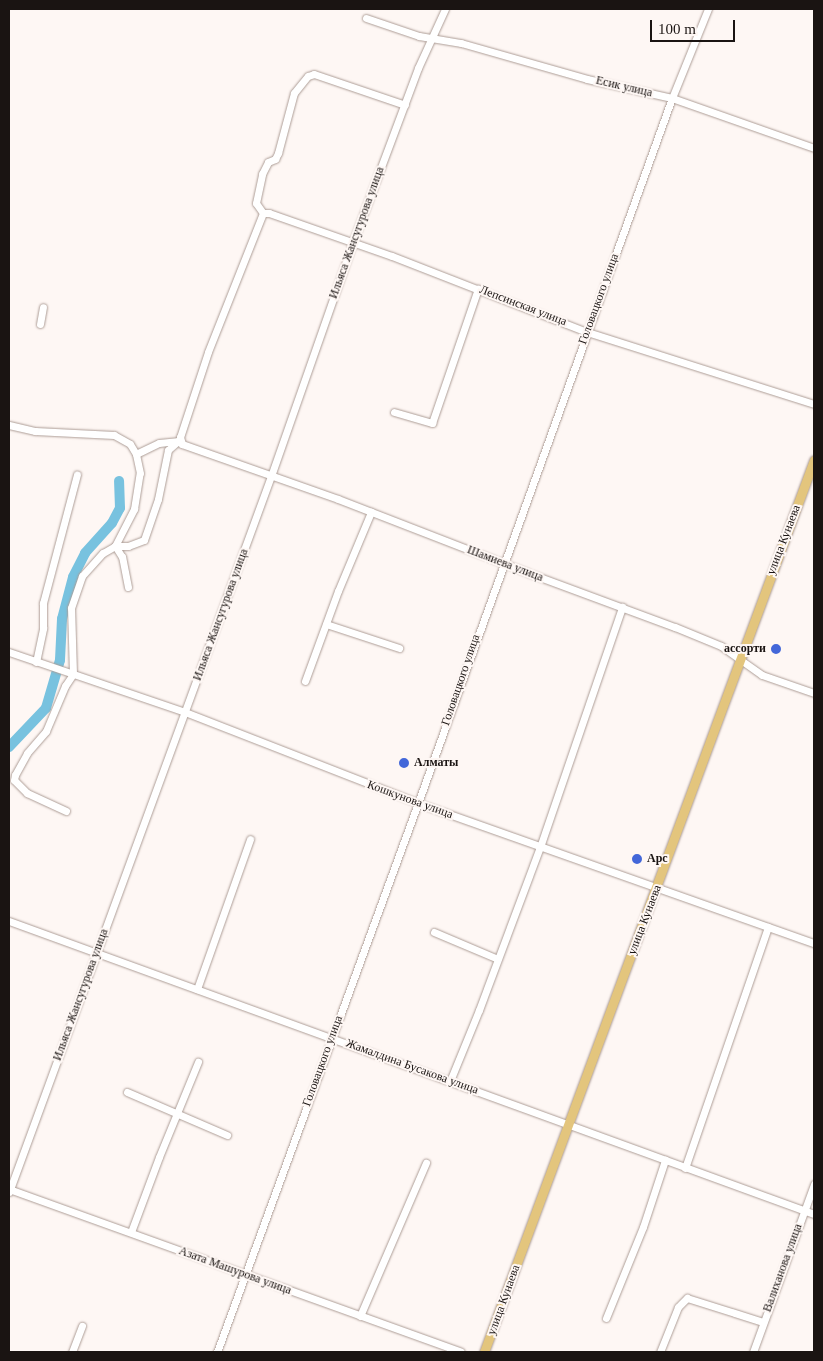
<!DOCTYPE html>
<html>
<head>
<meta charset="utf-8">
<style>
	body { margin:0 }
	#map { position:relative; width:823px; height:1361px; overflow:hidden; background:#fef7f4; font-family:Georgia,serif }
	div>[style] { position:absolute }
	.river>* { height:10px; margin:-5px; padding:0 5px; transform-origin:5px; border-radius:5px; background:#78c2df }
	.roads { filter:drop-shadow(0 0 1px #ad9d96) drop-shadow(0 0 1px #ad9d96) }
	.minor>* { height:7px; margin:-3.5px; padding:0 3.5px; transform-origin:3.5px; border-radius:3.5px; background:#fff }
	.major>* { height:9px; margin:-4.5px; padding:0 4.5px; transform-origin:4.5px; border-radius:4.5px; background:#e3c57d }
	.dots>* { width:14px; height:14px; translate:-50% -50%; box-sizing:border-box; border:2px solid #fef7f4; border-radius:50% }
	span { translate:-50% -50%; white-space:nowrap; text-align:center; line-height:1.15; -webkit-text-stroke:4px #fef7f4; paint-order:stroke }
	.street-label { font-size:12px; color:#1a1412 }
	.poi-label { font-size:12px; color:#1a1412; font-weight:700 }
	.right { translate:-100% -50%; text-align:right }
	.left { translate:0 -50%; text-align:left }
	.frame { position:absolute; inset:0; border:10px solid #1a1412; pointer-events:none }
	.scale { position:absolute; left:650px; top:20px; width:85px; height:22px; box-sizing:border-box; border:2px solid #1a1412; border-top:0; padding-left:6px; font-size:15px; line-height:18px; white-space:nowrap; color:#1a1412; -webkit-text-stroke:4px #fef7f4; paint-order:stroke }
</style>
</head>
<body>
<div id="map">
	<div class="river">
		<div style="left:9px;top:747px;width:54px;rotate:-46.5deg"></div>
		<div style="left:46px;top:708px;width:50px;rotate:-73.7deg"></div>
		<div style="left:60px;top:660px;width:41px;rotate:-87.2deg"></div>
		<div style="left:62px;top:619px;width:43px;rotate:-75.3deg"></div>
		<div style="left:73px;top:577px;width:27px;rotate:-63deg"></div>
		<div style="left:85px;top:553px;width:40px;rotate:-48deg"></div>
		<div style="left:112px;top:523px;width:17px;rotate:-62deg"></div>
		<div style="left:120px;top:508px;width:27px;rotate:-92deg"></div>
	</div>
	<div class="roads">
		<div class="minor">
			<div style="left:366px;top:18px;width:56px;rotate:18.8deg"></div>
			<div style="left:419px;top:36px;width:43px;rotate:9.5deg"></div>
			<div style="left:461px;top:43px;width:131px;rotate:15.9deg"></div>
			<div style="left:587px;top:79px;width:87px;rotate:12.6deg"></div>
			<div style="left:672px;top:98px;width:151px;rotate:19.4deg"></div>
			<div style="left:263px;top:213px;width:149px;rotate:111.6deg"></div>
			<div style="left:208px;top:352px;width:89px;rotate:108.2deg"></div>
			<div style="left:180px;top:437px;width:7px;rotate:74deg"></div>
			<div style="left:182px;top:444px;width:165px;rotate:19.4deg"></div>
			<div style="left:338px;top:499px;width:202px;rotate:21.2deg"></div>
			<div style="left:526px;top:572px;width:159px;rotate:20.3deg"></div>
			<div style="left:675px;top:627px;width:50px;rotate:22.4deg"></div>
			<div style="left:721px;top:646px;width:50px;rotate:35.3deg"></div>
			<div style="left:762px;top:675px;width:55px;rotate:19.1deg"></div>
			<div style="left:263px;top:213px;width:6px"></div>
			<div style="left:269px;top:213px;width:130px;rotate:19.3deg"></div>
			<div style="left:392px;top:256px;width:209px;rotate:21.3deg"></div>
			<div style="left:587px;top:332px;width:238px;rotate:17.6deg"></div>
			<div style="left:263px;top:213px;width:12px;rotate:-125deg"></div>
			<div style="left:256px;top:203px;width:30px;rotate:-78deg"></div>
			<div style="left:262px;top:174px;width:13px;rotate:-63deg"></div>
			<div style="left:268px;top:162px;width:8px;rotate:-23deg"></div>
			<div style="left:275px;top:159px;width:7px;rotate:-63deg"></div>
			<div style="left:278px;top:153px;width:62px;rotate:-75.1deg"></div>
			<div style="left:294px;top:93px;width:22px;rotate:-51deg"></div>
			<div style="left:308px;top:76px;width:6px;rotate:-18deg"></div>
			<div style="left:314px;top:74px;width:96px;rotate:18.8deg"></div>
			<div style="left:40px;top:324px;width:17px;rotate:-80deg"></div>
			<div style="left:394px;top:412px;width:40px;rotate:16deg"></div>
			<div style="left:432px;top:423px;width:142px;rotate:-71.1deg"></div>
			<div style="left:9px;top:425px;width:27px;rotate:13deg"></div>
			<div style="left:35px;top:431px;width:79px;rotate:2.9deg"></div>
			<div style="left:114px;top:435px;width:18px;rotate:29deg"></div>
			<div style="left:130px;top:444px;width:12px;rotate:59deg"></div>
			<div style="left:136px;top:454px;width:25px;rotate:-26deg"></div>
			<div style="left:159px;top:443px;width:18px;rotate:-6deg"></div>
			<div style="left:128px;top:587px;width:31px;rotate:-101deg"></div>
			<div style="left:122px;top:557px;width:13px;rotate:-122deg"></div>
			<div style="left:115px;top:546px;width:42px;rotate:-62.8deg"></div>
			<div style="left:134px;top:509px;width:36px;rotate:-81deg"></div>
			<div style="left:140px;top:473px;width:19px;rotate:-102deg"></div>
			<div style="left:326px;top:624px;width:77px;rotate:18.2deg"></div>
			<div style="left:9px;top:652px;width:186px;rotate:18.8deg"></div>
			<div style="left:185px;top:712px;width:250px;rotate:21.3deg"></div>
			<div style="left:418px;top:803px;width:420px;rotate:19.5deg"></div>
			<div style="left:36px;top:662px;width:35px;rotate:-78deg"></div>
			<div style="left:43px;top:628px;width:25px;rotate:-90deg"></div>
			<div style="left:43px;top:603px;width:133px;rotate:-75.2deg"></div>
			<div style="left:305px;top:681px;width:96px;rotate:-69.9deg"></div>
			<div style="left:338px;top:591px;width:86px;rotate:-67.3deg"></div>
			<div style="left:66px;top:811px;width:43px;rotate:-155.2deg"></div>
			<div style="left:27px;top:793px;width:18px;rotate:-135deg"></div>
			<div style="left:14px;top:780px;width:5px;rotate:-79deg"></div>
			<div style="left:15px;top:775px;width:25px;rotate:-61deg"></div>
			<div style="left:27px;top:753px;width:29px;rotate:-49deg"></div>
			<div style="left:46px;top:731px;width:49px;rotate:-67.1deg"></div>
			<div style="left:65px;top:686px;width:14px;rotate:-56deg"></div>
			<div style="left:73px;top:674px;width:66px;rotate:-91.7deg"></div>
			<div style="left:71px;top:608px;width:34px;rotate:-71deg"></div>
			<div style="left:82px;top:576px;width:31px;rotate:-48deg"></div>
			<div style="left:103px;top:553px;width:14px;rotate:-30deg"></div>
			<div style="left:115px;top:546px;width:13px"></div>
			<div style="left:128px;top:546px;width:17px;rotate:-21deg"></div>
			<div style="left:144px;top:540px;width:43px;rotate:-71.1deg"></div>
			<div style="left:158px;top:499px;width:50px;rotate:-78.5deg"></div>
			<div style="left:168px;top:450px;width:13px;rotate:-42deg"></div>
			<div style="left:178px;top:441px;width:5px;rotate:37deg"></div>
			<div style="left:9px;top:921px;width:857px;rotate:20deg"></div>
			<div style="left:434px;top:932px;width:69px;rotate:22.9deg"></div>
			<div style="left:197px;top:989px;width:159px;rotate:-70.5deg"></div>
			<div style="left:450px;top:1081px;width:77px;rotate:-67.8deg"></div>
			<div style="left:479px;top:1010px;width:174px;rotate:-69.5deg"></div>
			<div style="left:540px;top:847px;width:254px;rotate:-71.1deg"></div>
			<div style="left:127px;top:1092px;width:109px;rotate:23.3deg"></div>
			<div style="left:685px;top:1168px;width:255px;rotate:-71deg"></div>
			<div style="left:9px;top:1189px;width:480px;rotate:19.8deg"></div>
			<div style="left:9px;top:1192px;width:762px;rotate:-69.9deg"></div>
			<div style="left:271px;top:476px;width:248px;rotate:-70.7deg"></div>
			<div style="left:353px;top:242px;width:186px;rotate:-69.5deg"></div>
			<div style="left:418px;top:68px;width:65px;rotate:-65.4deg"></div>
			<div style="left:131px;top:1232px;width:80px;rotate:-69.5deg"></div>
			<div style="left:159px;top:1157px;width:103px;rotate:-67.7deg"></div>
			<div style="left:360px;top:1316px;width:167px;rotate:-66.7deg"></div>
			<div style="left:606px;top:1318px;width:98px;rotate:-67.9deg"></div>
			<div style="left:643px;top:1227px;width:71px;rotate:-71.8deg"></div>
			<div style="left:72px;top:1352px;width:28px;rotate:-69deg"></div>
			<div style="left:217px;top:1352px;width:585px;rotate:-69.89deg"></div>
			<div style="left:418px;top:803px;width:749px;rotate:-70.19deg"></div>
			<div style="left:672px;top:98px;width:96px;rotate:-68deg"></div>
			<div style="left:660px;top:1352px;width:48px;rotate:-68.2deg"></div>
			<div style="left:678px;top:1307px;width:13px;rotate:-45deg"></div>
			<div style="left:687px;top:1298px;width:80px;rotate:17.5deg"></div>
			<div style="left:753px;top:1352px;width:179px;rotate:-70deg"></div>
		</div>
		<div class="major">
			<div style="left:484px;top:1352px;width:951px;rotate:-69.7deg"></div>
		</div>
	</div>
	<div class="dots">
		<div style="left:776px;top:649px;background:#4367d9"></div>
		<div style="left:404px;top:763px;background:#4367d9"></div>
		<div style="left:637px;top:859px;background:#4367d9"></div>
	</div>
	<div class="street-label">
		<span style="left:624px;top:87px;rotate:13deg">Есик улица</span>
		<span style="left:357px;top:233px;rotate:-70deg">Ильяса Жансугурова улица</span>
		<span style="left:599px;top:299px;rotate:-70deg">Головацкого улица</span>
		<span style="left:523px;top:306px;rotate:21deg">Лепсинская улица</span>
		<span style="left:784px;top:540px;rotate:-69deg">улица Кунаева</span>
		<span style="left:505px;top:564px;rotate:21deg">Шамиева улица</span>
		<span style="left:221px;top:615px;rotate:-70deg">Ильяса Жансугурова улица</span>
		<span style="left:461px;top:680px;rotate:-71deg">Головацкого улица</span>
		<span style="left:410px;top:800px;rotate:20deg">Кошкунова улица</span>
		<span style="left:645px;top:920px;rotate:-69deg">улица Кунаева</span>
		<span style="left:81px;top:995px;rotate:-70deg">Ильяса Жансугурова улица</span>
		<span style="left:323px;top:1061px;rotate:-70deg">Головацкого улица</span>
		<span style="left:412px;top:1067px;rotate:20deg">Жамалдина Бусакова улица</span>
		<span style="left:783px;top:1268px;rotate:-70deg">Валиханова улица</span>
		<span style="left:235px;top:1271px;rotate:20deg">Азата Машурова улица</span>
		<span style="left:504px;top:1300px;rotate:-70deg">улица Кунаева</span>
	</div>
	<div class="poi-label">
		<span class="right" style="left:766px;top:649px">ассорти</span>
		<span class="left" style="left:414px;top:763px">Алматы</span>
		<span class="left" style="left:647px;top:859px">Арс</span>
	</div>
	<div class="frame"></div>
	<div class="scale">100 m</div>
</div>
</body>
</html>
